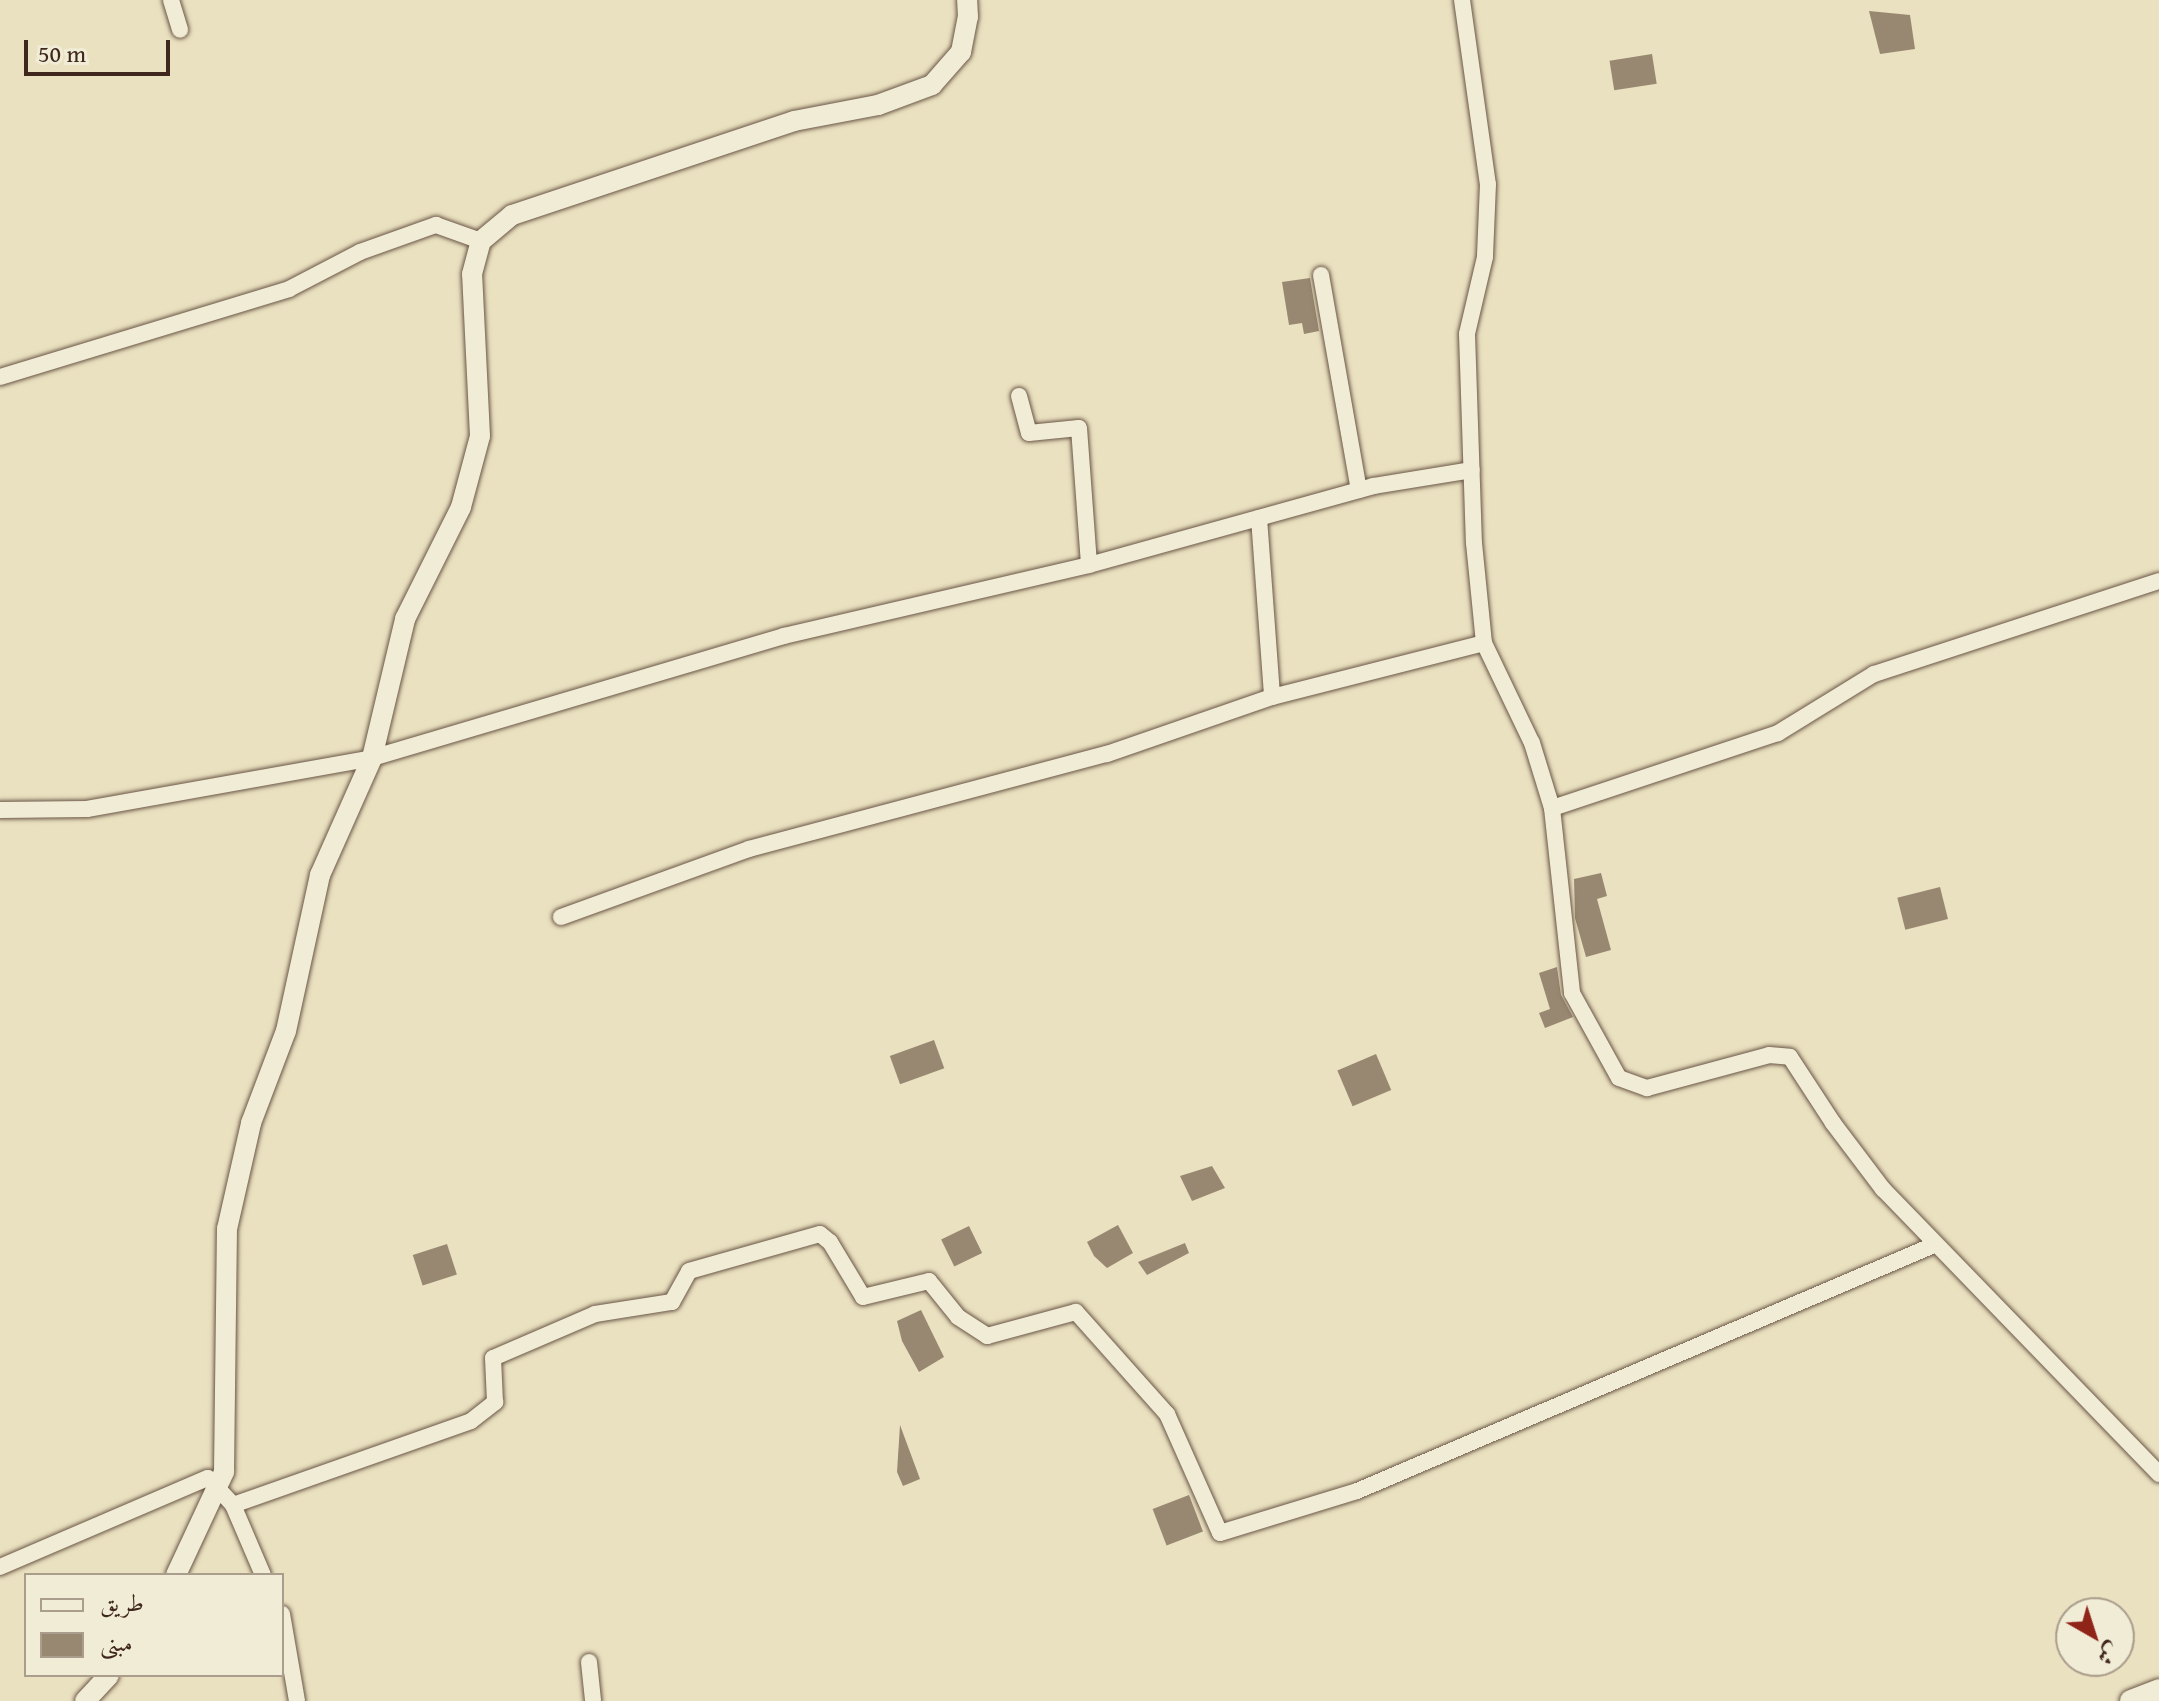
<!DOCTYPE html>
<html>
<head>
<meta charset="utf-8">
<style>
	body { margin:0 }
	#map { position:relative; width:2159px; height:1701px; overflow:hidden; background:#eae1c0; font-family:"Gentium Book Plus",Amiri,serif }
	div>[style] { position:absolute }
	.building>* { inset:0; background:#988872; transform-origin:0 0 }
	.roads { filter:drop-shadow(0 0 2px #6a5646) drop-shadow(0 0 2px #6a5646) }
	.minor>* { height:16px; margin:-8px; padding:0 8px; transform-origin:8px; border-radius:8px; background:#f1ecd6 }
	.tertiary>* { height:20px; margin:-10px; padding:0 10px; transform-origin:10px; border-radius:10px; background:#f1ecd6 }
	.secondary>* { height:22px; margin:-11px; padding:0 11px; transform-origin:11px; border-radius:11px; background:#f1ecd6 }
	span { translate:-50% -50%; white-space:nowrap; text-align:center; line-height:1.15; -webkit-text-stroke:6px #f1ecd6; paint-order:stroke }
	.legend { position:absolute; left:24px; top:1573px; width:260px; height:104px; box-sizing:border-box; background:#f1ecd6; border:2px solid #aa9d8c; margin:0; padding:10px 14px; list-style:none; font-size:24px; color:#3f271d }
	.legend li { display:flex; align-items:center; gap:16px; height:40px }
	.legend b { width:40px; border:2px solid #aa9d8c }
	.north { position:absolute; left:2055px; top:1597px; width:80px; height:80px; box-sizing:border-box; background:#f1ecd6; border:2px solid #aa9d8c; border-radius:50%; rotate:141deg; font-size:22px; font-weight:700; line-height:32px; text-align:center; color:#3f271d }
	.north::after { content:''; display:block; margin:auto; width:28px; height:36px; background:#8f2418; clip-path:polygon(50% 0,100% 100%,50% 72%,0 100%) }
	.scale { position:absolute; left:24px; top:40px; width:146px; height:36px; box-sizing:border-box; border:4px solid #3f271d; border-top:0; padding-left:10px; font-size:24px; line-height:28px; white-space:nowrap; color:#3f271d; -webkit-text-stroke:6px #f1ecd6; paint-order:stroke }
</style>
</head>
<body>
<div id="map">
	<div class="building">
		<div style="clip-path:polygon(1869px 11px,1910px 15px,1915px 49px,1880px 54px)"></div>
		<div style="left:1652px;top:54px;width:30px;height:43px;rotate:81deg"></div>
		<div style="clip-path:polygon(1310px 278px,1319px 331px,1304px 334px,1302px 323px,1289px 325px,1282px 282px)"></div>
		<div style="clip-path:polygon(1601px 873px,1607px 896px,1597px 899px,1611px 950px,1586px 957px,1575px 918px,1574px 879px)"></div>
		<div style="left:1940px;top:887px;width:33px;height:44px;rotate:76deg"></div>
		<div style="clip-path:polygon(1557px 967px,1561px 995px,1573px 1017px,1545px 1028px,1539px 1013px,1550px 1009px,1539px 973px)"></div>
		<div style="left:934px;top:1040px;width:30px;height:47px;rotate:70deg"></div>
		<div style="left:1376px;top:1054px;width:39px;height:42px;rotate:67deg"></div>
		<div style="clip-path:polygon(1212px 1166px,1225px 1188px,1192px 1201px,1180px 1176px)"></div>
		<div style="clip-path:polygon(1118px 1225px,1133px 1253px,1107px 1268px,1094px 1256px,1087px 1242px)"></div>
		<div style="left:969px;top:1226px;width:30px;height:31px;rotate:64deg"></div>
		<div style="clip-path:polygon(1185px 1243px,1189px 1253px,1147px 1275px,1138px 1262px)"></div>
		<div style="left:447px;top:1244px;width:32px;height:36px;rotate:72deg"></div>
		<div style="clip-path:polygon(921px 1310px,944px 1357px,919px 1372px,902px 1341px,897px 1321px)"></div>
		<div style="clip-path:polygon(900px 1425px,920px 1479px,903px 1486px,897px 1472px)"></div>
		<div style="left:1189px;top:1495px;width:39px;height:39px;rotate:69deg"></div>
	</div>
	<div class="roads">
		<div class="minor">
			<div style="left:171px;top:0;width:31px;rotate:73deg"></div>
			<div style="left:1462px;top:0;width:186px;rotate:82deg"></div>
			<div style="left:1488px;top:184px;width:73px;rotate:92.4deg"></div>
			<div style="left:1485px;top:257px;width:79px;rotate:103.2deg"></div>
			<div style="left:1467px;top:334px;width:209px;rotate:88.1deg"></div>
			<div style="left:1474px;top:543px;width:100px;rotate:84.3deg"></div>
			<div style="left:1321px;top:275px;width:218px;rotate:80deg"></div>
			<div style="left:0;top:377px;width:302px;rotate:-16.9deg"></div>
			<div style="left:289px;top:289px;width:80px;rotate:-27.5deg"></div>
			<div style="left:360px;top:252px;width:81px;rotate:-19.6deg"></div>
			<div style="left:436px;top:225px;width:48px;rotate:19.6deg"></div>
			<div style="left:1019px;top:396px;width:38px;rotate:75deg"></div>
			<div style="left:1029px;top:433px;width:50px;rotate:-5.7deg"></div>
			<div style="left:1079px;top:428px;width:137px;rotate:85.8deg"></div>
			<div style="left:1259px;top:518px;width:179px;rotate:85.8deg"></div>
			<div style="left:2159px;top:581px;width:300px;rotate:161.9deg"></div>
			<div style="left:1874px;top:674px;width:113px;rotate:148.4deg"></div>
			<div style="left:1778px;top:733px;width:238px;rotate:161.6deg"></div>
			<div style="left:1552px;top:808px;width:186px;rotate:83.8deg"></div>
			<div style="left:1572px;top:993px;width:97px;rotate:61.1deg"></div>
			<div style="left:1619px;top:1078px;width:30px;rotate:20deg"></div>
			<div style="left:1647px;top:1088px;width:126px;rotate:-15.1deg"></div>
			<div style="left:1769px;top:1055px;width:21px;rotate:5deg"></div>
			<div style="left:1790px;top:1057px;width:79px;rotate:56.9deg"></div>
			<div style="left:1833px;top:1123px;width:83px;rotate:52.9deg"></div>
			<div style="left:1883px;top:1189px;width:397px;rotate:45.9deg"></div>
			<div style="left:0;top:810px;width:87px;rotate:-0.7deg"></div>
			<div style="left:87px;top:809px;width:290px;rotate:-10.1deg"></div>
			<div style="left:372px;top:758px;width:430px;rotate:-16.5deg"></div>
			<div style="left:784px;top:636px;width:313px;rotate:-13.1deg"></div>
			<div style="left:1089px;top:565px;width:295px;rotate:-15.5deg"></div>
			<div style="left:1373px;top:486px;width:100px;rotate:-9.2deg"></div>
			<div style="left:561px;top:917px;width:200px;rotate:-19.9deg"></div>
			<div style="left:749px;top:849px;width:370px;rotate:-14.9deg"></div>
			<div style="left:1107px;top:754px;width:175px;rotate:-19.1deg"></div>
			<div style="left:1272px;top:697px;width:219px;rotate:-14.3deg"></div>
			<div style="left:1484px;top:643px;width:111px;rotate:64.4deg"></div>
			<div style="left:1532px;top:743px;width:68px;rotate:72.9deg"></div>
			<div style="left:233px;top:1505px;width:76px;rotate:66.8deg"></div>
			<div style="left:0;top:1567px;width:226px;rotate:-23.2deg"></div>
			<div style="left:208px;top:1478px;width:37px;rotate:47deg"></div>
			<div style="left:233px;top:1505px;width:252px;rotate:-19.4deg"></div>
			<div style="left:471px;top:1421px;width:31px;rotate:-38deg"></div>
			<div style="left:495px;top:1402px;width:44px;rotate:-92.6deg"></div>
			<div style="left:493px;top:1358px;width:111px;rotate:-23.3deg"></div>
			<div style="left:595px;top:1314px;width:78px;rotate:-8.9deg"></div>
			<div style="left:672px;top:1302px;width:35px;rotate:-61deg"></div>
			<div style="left:689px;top:1271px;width:136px;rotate:-15.8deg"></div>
			<div style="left:820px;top:1234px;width:13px;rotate:39deg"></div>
			<div style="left:830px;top:1242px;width:64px;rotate:59deg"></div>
			<div style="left:863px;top:1297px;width:68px;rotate:-13.6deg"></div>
			<div style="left:929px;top:1281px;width:46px;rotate:51.1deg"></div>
			<div style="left:958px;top:1317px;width:35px;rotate:33deg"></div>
			<div style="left:987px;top:1336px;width:92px;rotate:-15.1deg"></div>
			<div style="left:1076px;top:1312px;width:137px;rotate:48.3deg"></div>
			<div style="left:1167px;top:1414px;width:130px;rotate:66deg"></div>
			<div style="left:1220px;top:1533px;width:143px;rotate:-17deg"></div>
			<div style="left:1357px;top:1491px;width:627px;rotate:-23.09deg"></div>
			<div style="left:282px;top:1614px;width:88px;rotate:80.2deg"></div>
			<div style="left:589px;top:1662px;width:39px;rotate:84deg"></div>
		</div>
		<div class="tertiary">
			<div style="left:176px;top:1575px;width:114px;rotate:-65deg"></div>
			<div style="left:224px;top:1472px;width:243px;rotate:-89.3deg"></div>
			<div style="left:227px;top:1229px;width:109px;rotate:-77.2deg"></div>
			<div style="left:251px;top:1123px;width:98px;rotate:-69.2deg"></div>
			<div style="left:286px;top:1031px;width:160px;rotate:-77.7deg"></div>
			<div style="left:320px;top:875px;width:128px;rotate:-66deg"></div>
			<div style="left:372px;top:758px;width:143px;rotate:-76.6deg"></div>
			<div style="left:405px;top:619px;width:125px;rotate:-63.4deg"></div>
			<div style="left:461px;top:507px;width:73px;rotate:-75deg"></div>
			<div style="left:480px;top:436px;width:162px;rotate:-92.8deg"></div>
			<div style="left:472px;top:274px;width:34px;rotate:-75deg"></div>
			<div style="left:481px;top:241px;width:40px;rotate:-40deg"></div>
			<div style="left:512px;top:215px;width:297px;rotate:-18.4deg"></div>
			<div style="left:794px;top:121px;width:86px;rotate:-10.8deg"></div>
			<div style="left:878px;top:105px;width:58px;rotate:-20.3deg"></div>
			<div style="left:932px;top:85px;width:44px;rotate:-48.7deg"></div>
			<div style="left:961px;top:52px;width:36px;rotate:-79deg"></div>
			<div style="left:968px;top:17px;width:17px;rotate:-93deg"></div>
			<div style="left:85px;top:1701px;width:35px;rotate:-47deg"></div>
		</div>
		<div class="secondary">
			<div style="left:2131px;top:1701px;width:30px;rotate:-21deg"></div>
		</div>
	</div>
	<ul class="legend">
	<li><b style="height:10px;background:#f1ecd6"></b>طريق</li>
	<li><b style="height:22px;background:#988872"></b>مبنى</li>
	</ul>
	<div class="north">ش</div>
	<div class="scale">50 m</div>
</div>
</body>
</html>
